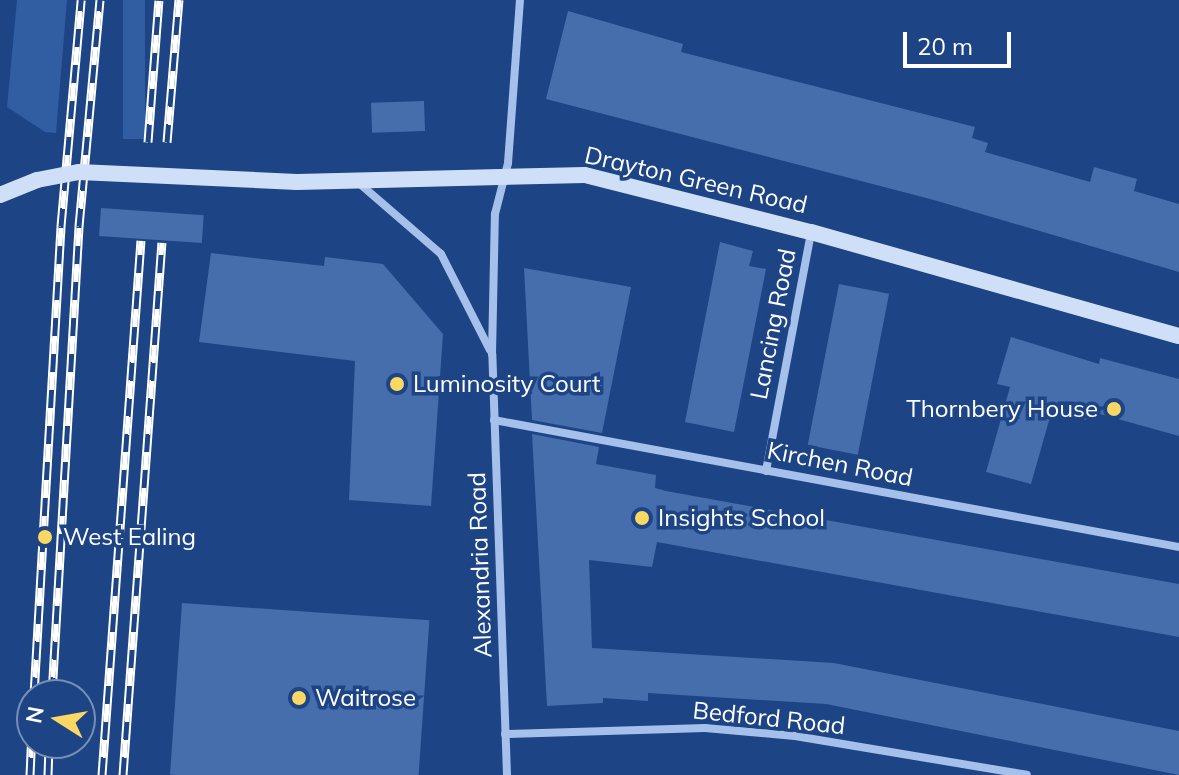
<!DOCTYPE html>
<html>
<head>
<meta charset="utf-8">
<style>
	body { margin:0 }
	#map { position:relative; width:1179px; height:775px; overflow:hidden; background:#1d4484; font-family:Mulish,sans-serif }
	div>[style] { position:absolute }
	.green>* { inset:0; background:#315da2; transform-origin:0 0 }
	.building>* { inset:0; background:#466ead; transform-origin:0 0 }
	.minor>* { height:8px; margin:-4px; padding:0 4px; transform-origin:4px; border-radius:4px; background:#a5c0ea }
	.secondary>* { height:16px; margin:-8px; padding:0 8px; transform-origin:8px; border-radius:8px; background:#d0dff8 }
	.rail>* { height:9px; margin-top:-4.5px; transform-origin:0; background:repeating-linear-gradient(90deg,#1d4484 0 18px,#fff 0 36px); box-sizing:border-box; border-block:2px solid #fff }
	.secondary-bridge>* { height:16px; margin:-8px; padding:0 8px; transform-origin:8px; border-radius:8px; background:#d0dff8 }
	.dots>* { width:22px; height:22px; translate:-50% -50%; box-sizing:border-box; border:4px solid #1d4484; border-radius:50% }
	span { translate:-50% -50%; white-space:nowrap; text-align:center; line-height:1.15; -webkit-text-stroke:7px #1d4484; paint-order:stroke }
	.street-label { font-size:24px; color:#fff }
	.poi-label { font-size:24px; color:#fff }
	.left { translate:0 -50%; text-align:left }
	.right { translate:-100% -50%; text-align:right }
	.north { position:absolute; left:16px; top:679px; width:80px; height:80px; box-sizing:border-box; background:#1d4484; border:2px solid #778fb5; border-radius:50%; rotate:281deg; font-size:22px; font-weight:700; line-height:32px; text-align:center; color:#fff }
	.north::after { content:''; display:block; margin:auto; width:28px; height:36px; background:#fad863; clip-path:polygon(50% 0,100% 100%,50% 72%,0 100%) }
	.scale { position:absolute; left:903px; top:32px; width:108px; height:36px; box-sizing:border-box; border:4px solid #fff; border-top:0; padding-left:10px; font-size:24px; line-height:28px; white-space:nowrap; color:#fff; -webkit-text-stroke:6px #1d4484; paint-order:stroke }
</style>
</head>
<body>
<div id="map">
	<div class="green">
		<div style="clip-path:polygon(17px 0,67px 0,56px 133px,45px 132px,7px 107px)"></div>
		<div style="left:123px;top:0;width:22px;height:139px"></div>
	</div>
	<div class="building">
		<div style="clip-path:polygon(568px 11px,683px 44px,681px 52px,975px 127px,972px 138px,988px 143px,985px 152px,1090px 182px,1094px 167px,1137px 179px,1134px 191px,1179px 204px,1179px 272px,934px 200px,546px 99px)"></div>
		<div style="left:424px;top:101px;width:30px;height:53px;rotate:88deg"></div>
		<div style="left:101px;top:208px;width:103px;height:28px;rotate:4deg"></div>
		<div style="clip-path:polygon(720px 242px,753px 251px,749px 266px,766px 269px,734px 432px,685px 422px)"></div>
		<div style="clip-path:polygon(211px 253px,324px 266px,325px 257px,383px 264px,443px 334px,431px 506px,349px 500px,355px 361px,199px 342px)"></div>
		<div style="clip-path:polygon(524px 268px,631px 287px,602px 433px,532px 420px)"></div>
		<div style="left:839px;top:284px;width:51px;height:164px;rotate:11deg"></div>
		<div style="clip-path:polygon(1011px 337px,1099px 364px,1100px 358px,1179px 379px,1179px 436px,1089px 411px,1086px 420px,1052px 410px,1031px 484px,986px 472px,1010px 387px,997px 384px)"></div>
		<div style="clip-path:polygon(532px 434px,599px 447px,596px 464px,656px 475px,655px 488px,666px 491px,1179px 584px,1179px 637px,657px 542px,652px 567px,589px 560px,592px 648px,834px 663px,1179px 731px,1179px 775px,826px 704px,648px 693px,648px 701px,603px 698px,603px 703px,547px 706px)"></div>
		<div style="left:182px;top:603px;width:248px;height:172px;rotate:4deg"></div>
	</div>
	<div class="minor">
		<div style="left:360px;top:184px;width:107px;rotate:40.8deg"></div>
		<div style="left:441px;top:254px;width:108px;rotate:63deg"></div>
		<div style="left:494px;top:420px;width:697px;rotate:10.5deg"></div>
		<div style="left:766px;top:471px;width:243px;rotate:-79.3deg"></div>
		<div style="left:505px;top:734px;width:200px;rotate:-1.7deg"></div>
		<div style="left:705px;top:728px;width:90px;rotate:5.1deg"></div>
		<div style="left:795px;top:736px;width:235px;rotate:9.5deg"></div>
		<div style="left:507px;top:775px;width:421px;rotate:-92deg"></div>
		<div style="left:492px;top:354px;width:140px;rotate:-88.8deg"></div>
		<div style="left:495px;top:214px;width:53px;rotate:-75.7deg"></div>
		<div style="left:508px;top:163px;width:163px;rotate:-85.8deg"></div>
	</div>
	<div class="secondary">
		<div style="left:297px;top:182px;width:288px;rotate:-1.4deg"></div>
		<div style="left:585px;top:175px;width:233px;rotate:14.2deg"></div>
		<div style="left:811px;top:232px;width:382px;rotate:15.8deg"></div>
		<div style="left:0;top:195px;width:40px;rotate:-22deg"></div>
	</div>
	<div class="rail">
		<div style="left:148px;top:142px;width:142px;rotate:-85.6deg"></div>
		<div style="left:167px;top:142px;width:143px;rotate:-85.2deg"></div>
		<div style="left:34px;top:695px;width:470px;rotate:-86.7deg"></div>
		<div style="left:61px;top:226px;width:227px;rotate:-84.9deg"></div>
		<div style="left:52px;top:695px;width:470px;rotate:-86.7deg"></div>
		<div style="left:79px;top:226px;width:227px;rotate:-84.7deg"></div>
		<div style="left:30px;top:775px;width:44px;rotate:-87.4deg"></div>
		<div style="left:48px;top:775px;width:32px;rotate:-88deg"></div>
		<div style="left:102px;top:775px;width:536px;rotate:-85.83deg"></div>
		<div style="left:123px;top:775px;width:534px;rotate:-85.82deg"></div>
	</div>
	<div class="secondary-bridge">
		<div style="left:37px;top:180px;width:43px;rotate:-10.8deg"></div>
		<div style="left:79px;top:172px;width:218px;rotate:2.6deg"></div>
	</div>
	<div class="dots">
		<div style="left:397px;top:384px;background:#fad863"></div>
		<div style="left:1114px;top:409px;background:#fad863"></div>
		<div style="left:642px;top:518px;background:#fad863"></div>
		<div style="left:45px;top:537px;background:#fad863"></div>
		<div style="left:299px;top:698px;background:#fad863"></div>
	</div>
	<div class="street-label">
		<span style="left:696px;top:180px;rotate:13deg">Drayton Green Road</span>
		<span style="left:773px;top:324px;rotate:-79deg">Lancing Road</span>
		<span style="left:840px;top:464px;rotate:11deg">Kirchen Road</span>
		<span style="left:480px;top:565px;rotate:-92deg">Alexandria Road</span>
		<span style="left:769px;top:718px;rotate:6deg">Bedford Road</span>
	</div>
	<div class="poi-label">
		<span class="left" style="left:413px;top:384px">Luminosity Court</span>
		<span class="right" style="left:1098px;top:409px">Thornbery House</span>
		<span class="left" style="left:658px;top:518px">Insights School</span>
		<span class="left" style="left:63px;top:537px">West Ealing</span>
		<span class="left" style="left:315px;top:698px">Waitrose</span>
	</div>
	<div class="north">N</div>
	<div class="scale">20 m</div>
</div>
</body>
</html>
